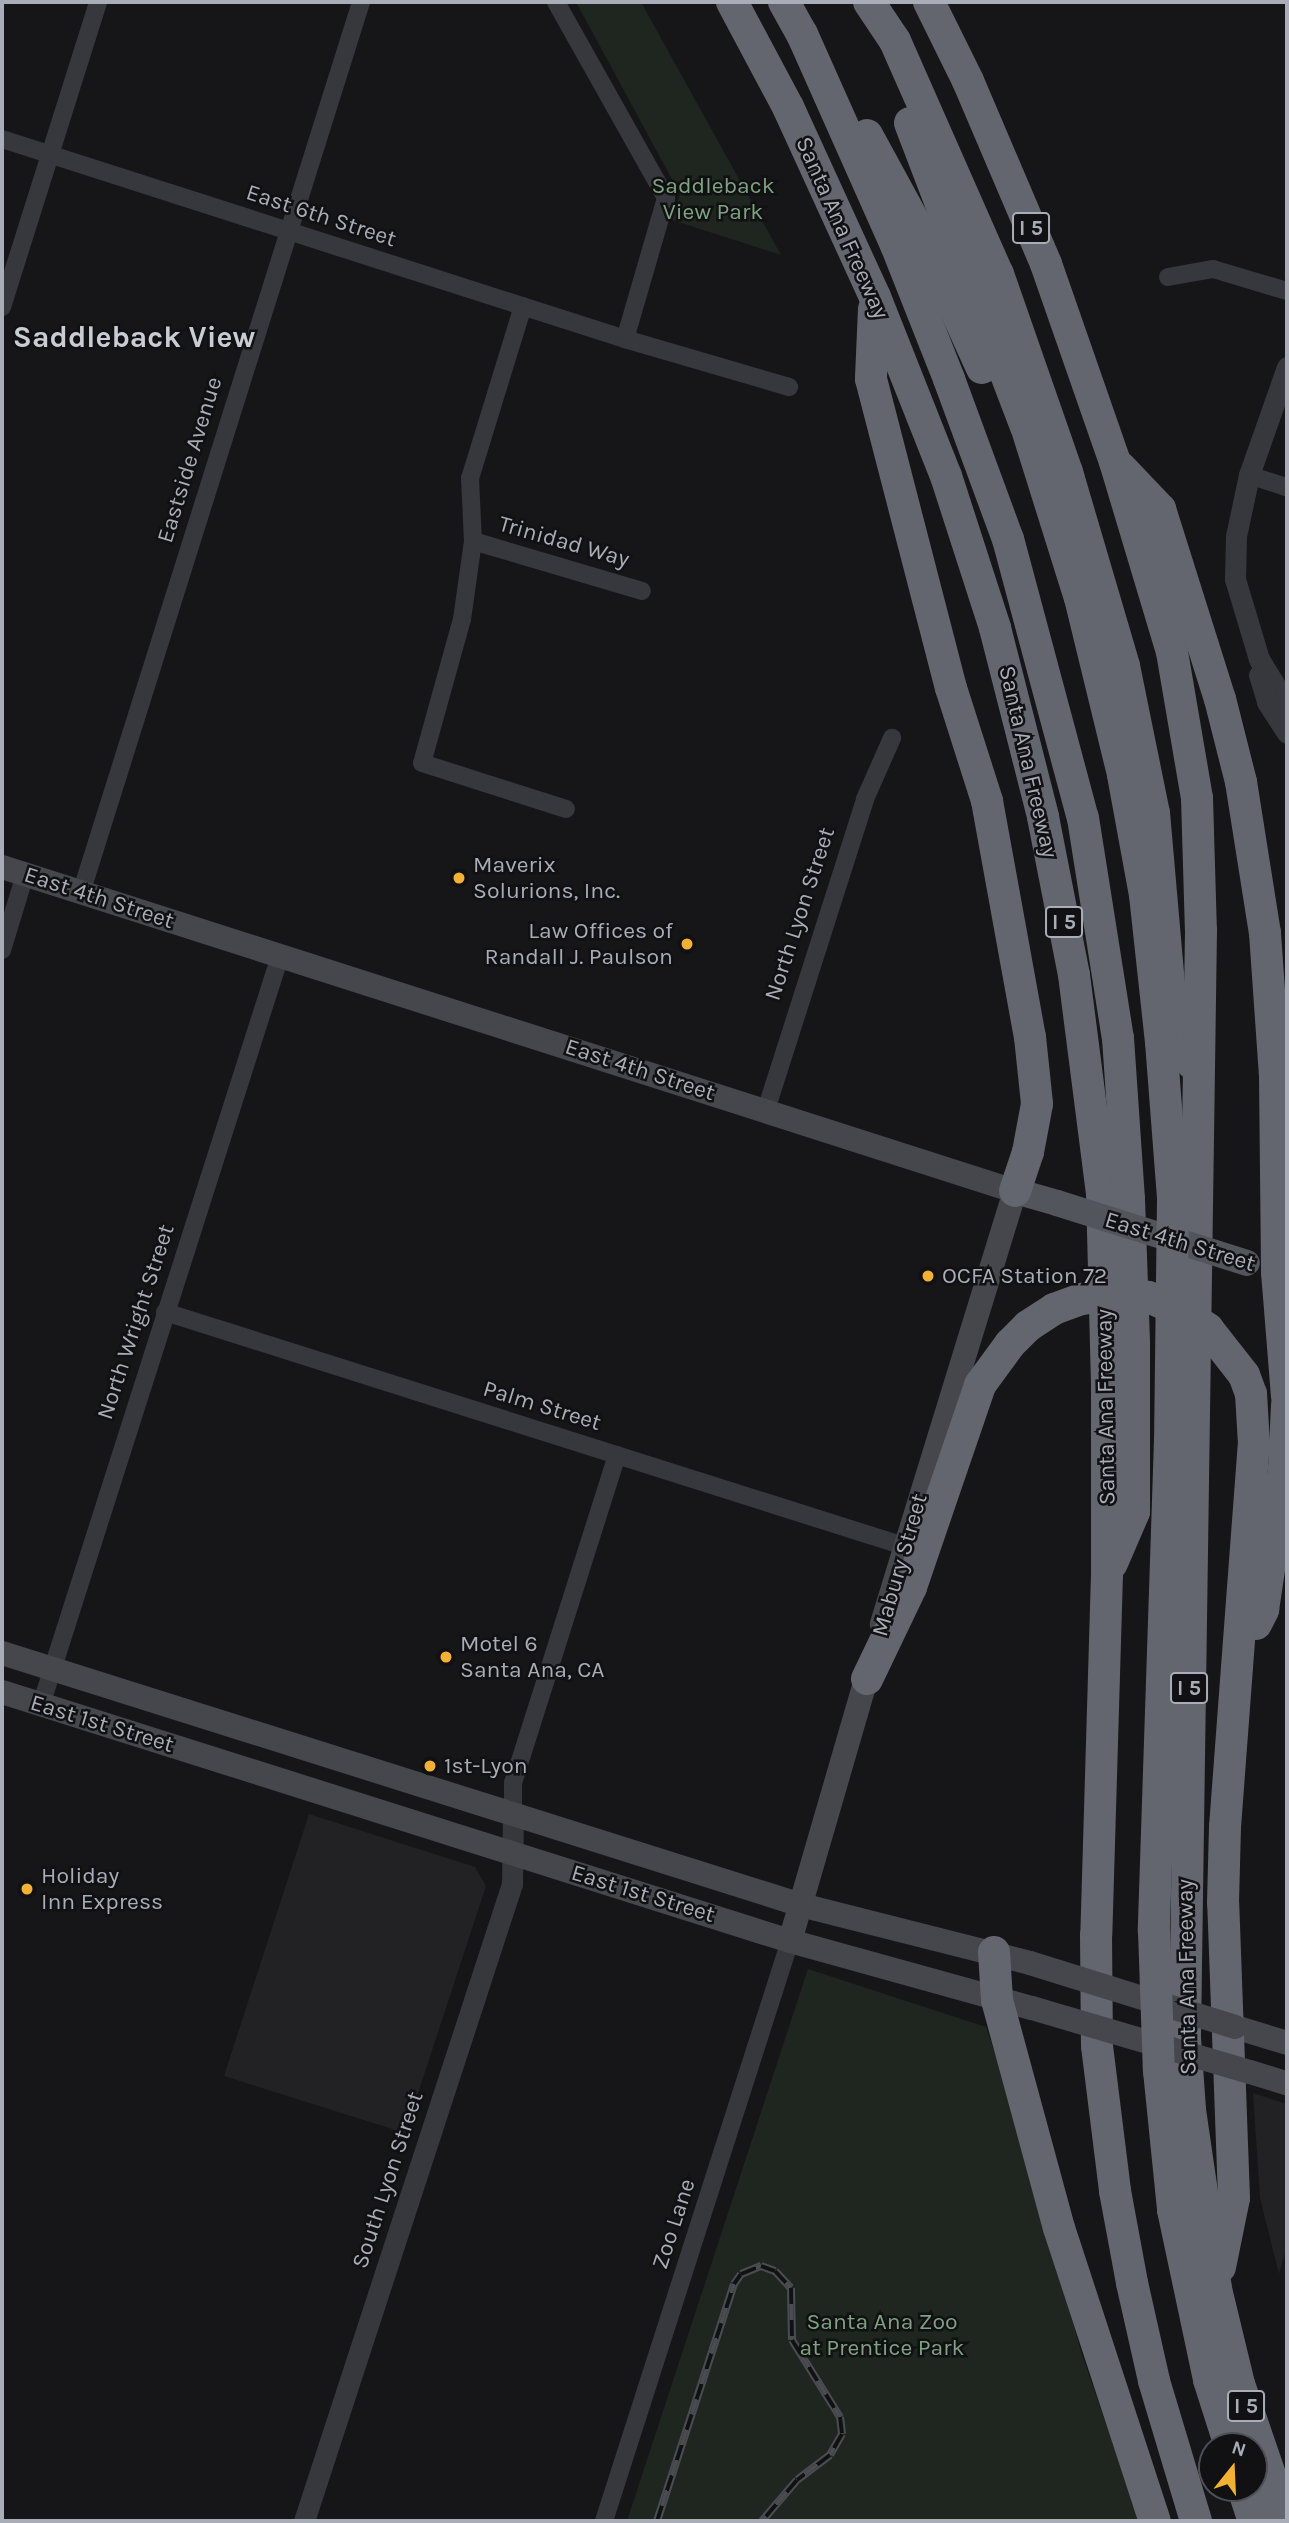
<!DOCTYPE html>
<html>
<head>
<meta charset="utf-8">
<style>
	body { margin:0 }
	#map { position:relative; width:1289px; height:2523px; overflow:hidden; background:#161618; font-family:Karla,sans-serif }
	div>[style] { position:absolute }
	.built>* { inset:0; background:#222225 }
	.green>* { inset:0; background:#1e261f }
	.minor>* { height:18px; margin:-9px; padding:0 9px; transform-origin:9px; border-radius:9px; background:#37383d }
	.tertiary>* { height:21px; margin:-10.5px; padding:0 10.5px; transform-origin:10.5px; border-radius:10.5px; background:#37383d }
	.secondary>* { height:24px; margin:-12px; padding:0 12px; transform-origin:12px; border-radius:12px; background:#45474d }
	.primary>* { height:26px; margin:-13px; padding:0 13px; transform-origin:13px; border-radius:13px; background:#53555c }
	.motorway>* { height:32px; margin:-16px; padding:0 16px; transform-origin:16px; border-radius:16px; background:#63666e }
	.rail>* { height:8px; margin-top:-4px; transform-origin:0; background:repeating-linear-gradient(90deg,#111113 0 16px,#4a4c52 0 32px); box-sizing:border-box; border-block:2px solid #4a4c52 }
	.secondary-bridge>* { height:24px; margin:-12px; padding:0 12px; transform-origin:12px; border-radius:12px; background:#45474d }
	.primary-bridge>* { height:26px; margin:-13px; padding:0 13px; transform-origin:13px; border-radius:13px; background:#53555c }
	.motorway-bridge>* { height:32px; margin:-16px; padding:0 16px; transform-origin:16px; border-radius:16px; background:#63666e }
	.dots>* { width:19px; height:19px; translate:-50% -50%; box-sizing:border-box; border:4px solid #111113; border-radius:50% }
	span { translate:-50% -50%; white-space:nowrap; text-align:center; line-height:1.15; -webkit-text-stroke:5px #111113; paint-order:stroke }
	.shield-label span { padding:2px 5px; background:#111113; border:2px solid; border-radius:5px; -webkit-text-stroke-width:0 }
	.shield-label { font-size:21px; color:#a8adb8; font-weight:700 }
	.park-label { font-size:23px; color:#7fa381 }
	.street-label { font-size:23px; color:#a8adb8 }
	.poi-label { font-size:23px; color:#a8adb8 }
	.left { translate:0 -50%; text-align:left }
	.right { translate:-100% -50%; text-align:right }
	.district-label { font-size:30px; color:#c9ccd4; font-weight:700 }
	.frame { position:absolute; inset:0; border:4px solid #a8adb8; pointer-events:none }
	.north { position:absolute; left:1198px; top:2432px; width:70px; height:70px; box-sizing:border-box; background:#111113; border:2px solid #4d4f55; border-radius:50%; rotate:18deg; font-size:19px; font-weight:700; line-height:28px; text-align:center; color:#a8adb8 }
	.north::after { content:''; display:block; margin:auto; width:24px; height:32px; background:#f2b134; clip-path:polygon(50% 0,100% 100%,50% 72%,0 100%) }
</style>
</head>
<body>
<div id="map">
	<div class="built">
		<div style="clip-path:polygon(309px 1814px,475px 1867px,486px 1886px,405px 2133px,224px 2076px)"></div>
		<div style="clip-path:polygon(1253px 2093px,1287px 2104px,1287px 2246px,1279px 2274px,1260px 2198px)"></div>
	</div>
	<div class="green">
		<div style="clip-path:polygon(576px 2px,641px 2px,781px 255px,672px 220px,680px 194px)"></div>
		<div style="clip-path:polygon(808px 1969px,986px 2027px,1011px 2101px,1082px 2355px,1140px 2521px,627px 2521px)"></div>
	</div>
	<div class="minor">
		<div style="left:556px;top:2px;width:225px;rotate:60.7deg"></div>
		<div style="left:666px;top:198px;width:147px;rotate:106.2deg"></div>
		<div style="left:2px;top:139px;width:654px;rotate:17.8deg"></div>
		<div style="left:625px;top:339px;width:171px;rotate:16.3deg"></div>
		<div style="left:1168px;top:277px;width:46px;rotate:-10.1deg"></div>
		<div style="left:1213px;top:269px;width:77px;rotate:16.6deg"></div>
		<div style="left:523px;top:306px;width:180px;rotate:107.1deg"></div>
		<div style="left:470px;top:478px;width:63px;rotate:87.3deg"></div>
		<div style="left:473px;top:541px;width:79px;rotate:98deg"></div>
		<div style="left:462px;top:619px;width:149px;rotate:105.5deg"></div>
		<div style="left:422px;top:763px;width:151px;rotate:17.7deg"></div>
		<div style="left:2px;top:307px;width:320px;rotate:-72.5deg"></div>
		<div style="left:1249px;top:475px;width:40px;rotate:18deg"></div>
		<div style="left:473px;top:541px;width:176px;rotate:16.5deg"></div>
		<div style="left:81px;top:893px;width:934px;rotate:-72.55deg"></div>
		<div style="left:2px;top:950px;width:78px;rotate:-73deg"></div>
		<div style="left:766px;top:1110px;width:326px;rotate:-72.3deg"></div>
		<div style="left:865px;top:799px;width:67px;rotate:-66.1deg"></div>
		<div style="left:165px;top:1312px;width:775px;rotate:17.57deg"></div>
		<div style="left:41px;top:1705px;width:786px;rotate:-72.3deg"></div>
		<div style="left:513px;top:1814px;width:31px;rotate:-90deg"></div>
		<div style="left:513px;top:1783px;width:344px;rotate:-72.4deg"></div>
		<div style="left:604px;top:2521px;width:609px;rotate:-72.22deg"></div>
	</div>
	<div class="tertiary">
		<div style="left:1287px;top:367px;width:114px;rotate:109.4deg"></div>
		<div style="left:1249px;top:475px;width:62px;rotate:102deg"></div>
		<div style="left:1236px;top:536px;width:43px;rotate:91.3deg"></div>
		<div style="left:1235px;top:579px;width:84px;rotate:73.3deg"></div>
		<div style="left:1259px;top:659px;width:54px;rotate:58.7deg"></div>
		<div style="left:1259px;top:675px;width:28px;rotate:73deg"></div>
		<div style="left:1267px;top:702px;width:37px;rotate:57deg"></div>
		<div style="left:304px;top:2521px;width:670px;rotate:-71.92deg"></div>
		<div style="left:512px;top:1884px;width:70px;rotate:-89.2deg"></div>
	</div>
	<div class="secondary">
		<div style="left:2px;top:867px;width:1064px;rotate:17.74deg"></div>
		<div style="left:1015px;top:1191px;width:453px;rotate:107.1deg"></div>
		<div style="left:2px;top:1653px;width:838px;rotate:17.5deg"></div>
		<div style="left:801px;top:1905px;width:236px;rotate:14.2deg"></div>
		<div style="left:2px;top:1692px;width:826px;rotate:17.54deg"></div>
		<div style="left:790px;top:1941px;width:251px;rotate:15.5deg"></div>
		<div style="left:790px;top:1941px;width:290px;rotate:-73.8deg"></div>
		<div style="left:1235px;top:2027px;width:54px;rotate:17.1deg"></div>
		<div style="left:1250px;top:2072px;width:39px;rotate:17deg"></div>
	</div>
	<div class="primary">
		<div style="left:1015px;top:1191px;width:44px;rotate:15.9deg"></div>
	</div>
	<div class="motorway">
		<div style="left:732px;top:2px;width:119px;rotate:61.9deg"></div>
		<div style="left:788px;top:107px;width:209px;rotate:65.4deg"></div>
		<div style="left:875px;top:297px;width:193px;rotate:68.4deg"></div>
		<div style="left:946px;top:476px;width:160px;rotate:72.1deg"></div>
		<div style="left:995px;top:628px;width:195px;rotate:75.7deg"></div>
		<div style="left:1043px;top:817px;width:161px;rotate:78.9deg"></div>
		<div style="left:1074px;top:975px;width:220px;rotate:82.7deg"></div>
		<div style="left:1102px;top:1193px;width:192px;rotate:88.5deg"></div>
		<div style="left:1107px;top:1385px;width:189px;rotate:90deg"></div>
		<div style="left:1107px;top:1574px;width:361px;rotate:91.7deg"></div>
		<div style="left:1096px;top:1935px;width:111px;rotate:89.5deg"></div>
		<div style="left:1097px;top:2046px;width:146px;rotate:82.9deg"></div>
		<div style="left:1115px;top:2191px;width:94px;rotate:79.5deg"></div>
		<div style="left:1132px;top:2283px;width:100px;rotate:77.3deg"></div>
		<div style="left:1154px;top:2381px;width:146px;rotate:73.3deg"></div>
		<div style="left:784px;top:2px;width:37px;rotate:61deg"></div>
		<div style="left:802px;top:34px;width:231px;rotate:66deg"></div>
		<div style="left:896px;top:245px;width:144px;rotate:68.4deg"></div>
		<div style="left:949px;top:379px;width:171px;rotate:69.8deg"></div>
		<div style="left:1008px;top:539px;width:289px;rotate:75deg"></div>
		<div style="left:1083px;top:818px;width:223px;rotate:81deg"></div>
		<div style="left:1118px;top:1038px;width:161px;rotate:86.1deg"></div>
		<div style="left:1129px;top:1199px;width:145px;rotate:88deg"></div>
		<div style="left:1134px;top:1344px;width:168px;rotate:90deg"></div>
		<div style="left:1134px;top:1512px;width:56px;rotate:113.3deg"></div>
		<div style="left:869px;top:2px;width:47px;rotate:56.3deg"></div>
		<div style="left:895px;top:41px;width:255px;rotate:66.2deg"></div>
		<div style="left:998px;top:274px;width:210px;rotate:70.8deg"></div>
		<div style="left:1067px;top:472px;width:202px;rotate:73.6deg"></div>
		<div style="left:1124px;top:666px;width:150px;rotate:78.5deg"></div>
		<div style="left:1154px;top:813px;width:185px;rotate:85deg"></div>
		<div style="left:1170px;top:997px;width:70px;rotate:71.6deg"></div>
		<div style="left:929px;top:2px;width:88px;rotate:63.7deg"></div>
		<div style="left:968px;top:81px;width:199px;rotate:66.9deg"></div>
		<div style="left:1046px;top:264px;width:210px;rotate:70.8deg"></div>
		<div style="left:1115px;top:462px;width:198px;rotate:73.3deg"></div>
		<div style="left:1172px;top:652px;width:148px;rotate:80.3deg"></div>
		<div style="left:1197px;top:798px;width:132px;rotate:88.3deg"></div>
		<div style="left:1201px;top:930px;width:1108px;rotate:90.83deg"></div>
		<div style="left:1185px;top:2038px;width:72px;rotate:86deg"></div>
		<div style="left:1190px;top:2110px;width:181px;rotate:81.7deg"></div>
		<div style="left:1216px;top:2289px;width:98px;rotate:76.4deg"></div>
		<div style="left:1239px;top:2384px;width:145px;rotate:71.1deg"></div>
		<div style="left:910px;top:123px;width:324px;rotate:69.1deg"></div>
		<div style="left:867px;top:135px;width:115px;rotate:61.4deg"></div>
		<div style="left:922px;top:236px;width:145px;rotate:65.6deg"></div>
		<div style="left:874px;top:309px;width:70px;rotate:92.5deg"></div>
		<div style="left:871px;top:379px;width:319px;rotate:75.5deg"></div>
		<div style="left:951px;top:688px;width:119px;rotate:72.3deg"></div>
		<div style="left:987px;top:801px;width:240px;rotate:79.7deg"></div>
		<div style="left:1030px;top:1037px;width:67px;rotate:84deg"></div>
		<div style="left:1037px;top:1104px;width:49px;rotate:100.6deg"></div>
		<div style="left:1028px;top:1152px;width:41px;rotate:108.4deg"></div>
		<div style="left:1121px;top:468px;width:57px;rotate:46.4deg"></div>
		<div style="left:1160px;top:509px;width:199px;rotate:72.5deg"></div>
		<div style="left:1220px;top:699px;width:86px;rotate:75.8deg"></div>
		<div style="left:1241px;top:782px;width:153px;rotate:81deg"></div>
		<div style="left:1265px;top:933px;width:143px;rotate:86deg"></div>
		<div style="left:1275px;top:1076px;width:196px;rotate:89.4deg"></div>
		<div style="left:1277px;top:1272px;width:125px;rotate:85.4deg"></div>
		<div style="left:1256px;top:1624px;width:16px;rotate:-63deg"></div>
		<div style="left:1263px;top:1610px;width:143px;rotate:-81.5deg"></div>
		<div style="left:1284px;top:1469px;width:64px;rotate:-87.3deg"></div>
		<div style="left:867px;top:1679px;width:102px;rotate:-64.4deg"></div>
		<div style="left:911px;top:1587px;width:213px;rotate:-71.1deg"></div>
		<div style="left:980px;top:1385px;width:51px;rotate:-53.8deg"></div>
		<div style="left:1010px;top:1344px;width:25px;rotate:-45deg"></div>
		<div style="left:1028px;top:1326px;width:31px;rotate:-33deg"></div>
		<div style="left:994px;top:1952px;width:48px;rotate:86.4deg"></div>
		<div style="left:997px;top:2000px;width:236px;rotate:74.8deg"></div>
		<div style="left:1059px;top:2228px;width:308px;rotate:71.9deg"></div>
		<div style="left:1220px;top:2267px;width:70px;rotate:-78.5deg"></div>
		<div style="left:1234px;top:2198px;width:295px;rotate:-92.1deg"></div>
		<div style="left:1223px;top:1903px;width:76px;rotate:-88.5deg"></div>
		<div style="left:1225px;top:1827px;width:384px;rotate:-85.7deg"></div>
		<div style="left:1254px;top:1444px;width:50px;rotate:-93.4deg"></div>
		<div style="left:1251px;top:1394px;width:20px;rotate:-110deg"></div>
		<div style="left:1243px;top:2488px;width:35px;rotate:72deg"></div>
	</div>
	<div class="rail">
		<div style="left:657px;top:2521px;width:249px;rotate:-72deg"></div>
		<div style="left:734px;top:2284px;width:12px;rotate:-55deg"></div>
		<div style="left:741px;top:2274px;width:22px;rotate:-22deg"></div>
		<div style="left:761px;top:2266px;width:15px;rotate:20deg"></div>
		<div style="left:775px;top:2271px;width:23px;rotate:47deg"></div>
		<div style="left:791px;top:2288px;width:52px;rotate:88.9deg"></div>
		<div style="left:792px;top:2340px;width:91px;rotate:58.1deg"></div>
		<div style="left:840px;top:2417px;width:17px;rotate:83deg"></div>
		<div style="left:842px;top:2434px;width:24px;rotate:120deg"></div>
		<div style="left:830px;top:2455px;width:41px;rotate:142.9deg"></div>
		<div style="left:797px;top:2480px;width:54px;rotate:130.5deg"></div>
	</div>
	<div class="secondary-bridge">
		<div style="left:1030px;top:1963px;width:215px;rotate:17.3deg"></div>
		<div style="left:1032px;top:2008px;width:227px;rotate:16.4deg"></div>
	</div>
	<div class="primary-bridge">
		<div style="left:1057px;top:1203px;width:199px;rotate:17.5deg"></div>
	</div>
	<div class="motorway-bridge">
		<div style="left:1026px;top:426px;width:180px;rotate:72.6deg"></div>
		<div style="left:1080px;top:598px;width:182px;rotate:76.3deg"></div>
		<div style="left:1123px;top:775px;width:122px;rotate:79.6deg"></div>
		<div style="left:1145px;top:895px;width:148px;rotate:83.8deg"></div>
		<div style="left:1161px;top:1042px;width:157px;rotate:85.6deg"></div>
		<div style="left:1173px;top:1199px;width:241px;rotate:90.7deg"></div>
		<div style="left:1170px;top:1440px;width:491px;rotate:91.9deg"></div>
		<div style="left:1154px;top:1931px;width:140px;rotate:88deg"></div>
		<div style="left:1159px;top:2071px;width:140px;rotate:84.2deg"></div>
		<div style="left:1173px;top:2210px;width:174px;rotate:78deg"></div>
		<div style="left:1209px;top:2380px;width:69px;rotate:72.3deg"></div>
		<div style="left:1054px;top:1309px;width:29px;rotate:-20deg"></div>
		<div style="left:1081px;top:1299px;width:34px;rotate:-7deg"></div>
		<div style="left:1115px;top:1295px;width:33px;rotate:3deg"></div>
		<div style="left:1148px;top:1297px;width:38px;rotate:23deg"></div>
		<div style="left:1183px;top:1312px;width:30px;rotate:34deg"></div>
		<div style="left:1208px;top:1329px;width:58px;rotate:52deg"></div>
	</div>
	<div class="dots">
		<div style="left:459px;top:878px;background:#f2b134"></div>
		<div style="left:687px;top:944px;background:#f2b134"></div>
		<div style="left:928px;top:1276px;background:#f2b134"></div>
		<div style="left:446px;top:1657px;background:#f2b134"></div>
		<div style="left:430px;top:1766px;background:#f2b134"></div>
		<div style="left:27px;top:1889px;background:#f2b134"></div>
	</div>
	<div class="shield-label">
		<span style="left:1031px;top:228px">I 5</span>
		<span style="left:1064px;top:922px">I 5</span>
		<span style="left:1189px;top:1688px">I 5</span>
		<span style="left:1246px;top:2406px">I 5</span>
	</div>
	<div class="park-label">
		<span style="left:713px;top:199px">Saddleback<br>View Park</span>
		<span style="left:882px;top:2335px">Santa Ana Zoo<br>at Prentice Park</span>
	</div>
	<div class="street-label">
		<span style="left:321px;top:216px;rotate:18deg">East 6th Street</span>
		<span style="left:842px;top:228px;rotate:66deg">Santa Ana Freeway</span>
		<span style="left:190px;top:460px;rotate:-73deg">Eastside Avenue</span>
		<span style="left:564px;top:542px;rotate:16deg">Trinidad Way</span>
		<span style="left:1028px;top:762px;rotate:77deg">Santa Ana Freeway</span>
		<span style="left:99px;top:898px;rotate:18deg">East 4th Street</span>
		<span style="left:800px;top:914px;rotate:-72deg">North Lyon Street</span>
		<span style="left:640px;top:1070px;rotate:18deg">East 4th Street</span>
		<span style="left:1180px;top:1242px;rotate:17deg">East 4th Street</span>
		<span style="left:136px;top:1322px;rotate:-72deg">North Wright Street</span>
		<span style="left:542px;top:1406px;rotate:17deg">Palm Street</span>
		<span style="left:1106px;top:1407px;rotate:-91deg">Santa Ana Freeway</span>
		<span style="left:900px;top:1565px;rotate:-74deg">Mabury Street</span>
		<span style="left:102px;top:1724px;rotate:17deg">East 1st Street</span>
		<span style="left:643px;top:1894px;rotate:17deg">East 1st Street</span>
		<span style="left:1187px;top:1977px;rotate:-91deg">Santa Ana Freeway</span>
		<span style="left:388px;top:2180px;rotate:-72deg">South Lyon Street</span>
		<span style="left:674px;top:2224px;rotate:-72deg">Zoo Lane</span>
	</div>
	<div class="poi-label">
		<span class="left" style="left:473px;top:878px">Maverix<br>Solurions, Inc.</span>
		<span class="right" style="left:673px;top:944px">Law Offices of<br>Randall J. Paulson</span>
		<span class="left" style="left:942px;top:1276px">OCFA Station 72</span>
		<span class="left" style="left:460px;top:1657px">Motel 6<br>Santa Ana, CA</span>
		<span class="left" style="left:444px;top:1766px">1st-Lyon</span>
		<span class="left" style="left:41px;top:1889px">Holiday<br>Inn Express</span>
	</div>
	<div class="district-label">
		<span style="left:134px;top:337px">Saddleback View</span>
	</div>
	<div class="frame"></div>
	<div class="north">N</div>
</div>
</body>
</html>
